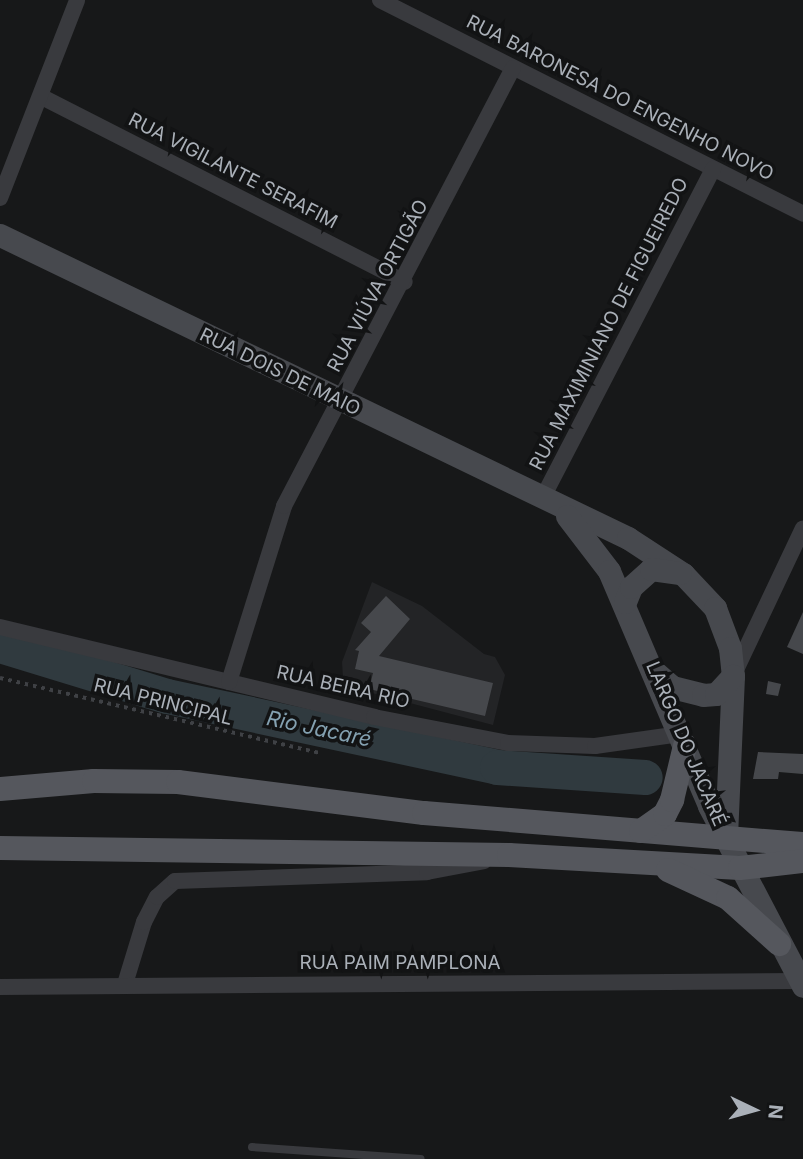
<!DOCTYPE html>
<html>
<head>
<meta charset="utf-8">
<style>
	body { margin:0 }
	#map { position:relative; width:803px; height:1159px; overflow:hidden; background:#171819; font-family:Inter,sans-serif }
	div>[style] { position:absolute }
	.built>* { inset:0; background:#232426 }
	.river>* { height:35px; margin:-17.5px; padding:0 17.5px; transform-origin:17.5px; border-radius:17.5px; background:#303a3f }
	.building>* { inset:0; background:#46484c }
	.path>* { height:3.5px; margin-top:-1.75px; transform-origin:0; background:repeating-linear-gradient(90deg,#3f4145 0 3.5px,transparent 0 8.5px) }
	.lane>* { height:8px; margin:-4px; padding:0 4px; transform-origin:4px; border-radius:4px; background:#393a3e }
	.street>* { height:16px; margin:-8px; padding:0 8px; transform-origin:8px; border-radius:8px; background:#393a3e }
	.secondary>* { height:23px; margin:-11.5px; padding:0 11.5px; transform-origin:11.5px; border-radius:11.5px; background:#47494e }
	.primary>* { height:24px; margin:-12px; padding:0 12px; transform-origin:12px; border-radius:12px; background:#55575d }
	span { translate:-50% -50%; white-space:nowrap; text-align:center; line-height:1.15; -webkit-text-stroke:7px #121314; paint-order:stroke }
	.street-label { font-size:19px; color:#aab0b8 }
	.water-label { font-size:21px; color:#84a1b1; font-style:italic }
	.north { position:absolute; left:719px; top:1075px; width:70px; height:70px; -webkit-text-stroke:5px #121314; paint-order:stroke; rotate:95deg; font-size:19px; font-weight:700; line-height:28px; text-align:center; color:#aab0b8 }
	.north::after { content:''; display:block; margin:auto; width:24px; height:32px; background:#aab0b8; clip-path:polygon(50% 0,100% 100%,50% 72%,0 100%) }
</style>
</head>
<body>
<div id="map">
	<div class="built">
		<div style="clip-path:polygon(372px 582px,422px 606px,484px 654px,495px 657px,505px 675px,493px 725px,357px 689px,343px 678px,342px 662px)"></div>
	</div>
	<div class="river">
		<div style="left:0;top:645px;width:175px;rotate:17deg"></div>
		<div style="left:167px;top:696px;width:338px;rotate:12.1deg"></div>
		<div style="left:497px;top:767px;width:148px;rotate:3.9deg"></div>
	</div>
	<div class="building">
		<div style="clip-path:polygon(386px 596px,410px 619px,379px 656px,493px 683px,485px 716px,369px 689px,373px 673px,355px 669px,359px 651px,355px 650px,371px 632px,361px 623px)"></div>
		<div style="clip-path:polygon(803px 612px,803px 654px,787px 647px)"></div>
		<div style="clip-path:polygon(768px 681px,781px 684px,778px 696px,766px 694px)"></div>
		<div style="clip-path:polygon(758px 752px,803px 754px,803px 774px,779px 772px,778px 779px,753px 779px)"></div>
	</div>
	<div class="path">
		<div style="left:0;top:678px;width:328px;rotate:13.2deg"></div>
	</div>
	<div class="lane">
		<div style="left:252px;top:1147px;width:169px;rotate:4.1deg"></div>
	</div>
	<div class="street">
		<div style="left:380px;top:0;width:474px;rotate:26.8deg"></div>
		<div style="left:42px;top:97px;width:407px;rotate:27deg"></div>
		<div style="left:0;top:198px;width:212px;rotate:-68.7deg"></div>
		<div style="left:542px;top:499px;width:372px;rotate:-62.6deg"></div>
		<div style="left:0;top:627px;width:385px;rotate:13.5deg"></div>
		<div style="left:374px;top:717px;width:136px;rotate:11deg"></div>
		<div style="left:508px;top:743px;width:87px;rotate:2deg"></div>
		<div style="left:595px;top:746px;width:86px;rotate:-8deg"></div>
		<div style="left:734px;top:674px;width:161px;rotate:-64.7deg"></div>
		<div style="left:229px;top:682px;width:184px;rotate:-72.6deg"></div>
		<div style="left:284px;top:506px;width:494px;rotate:-62.4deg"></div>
		<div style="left:125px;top:984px;width:65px;rotate:-73deg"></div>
		<div style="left:144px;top:922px;width:28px;rotate:-63deg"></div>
		<div style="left:157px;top:897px;width:24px;rotate:-42deg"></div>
		<div style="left:175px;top:881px;width:252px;rotate:-2deg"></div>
		<div style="left:427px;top:872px;width:58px;rotate:-10.9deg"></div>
		<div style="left:0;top:987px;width:800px;rotate:-0.43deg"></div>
	</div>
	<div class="secondary">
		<div style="left:0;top:235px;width:697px;rotate:25.76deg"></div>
		<div style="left:628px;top:538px;width:66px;rotate:33.2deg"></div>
		<div style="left:683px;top:574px;width:47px;rotate:46.7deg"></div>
		<div style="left:715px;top:608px;width:43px;rotate:69.4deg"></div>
		<div style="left:730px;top:648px;width:28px;rotate:84deg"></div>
		<div style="left:733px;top:676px;width:162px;rotate:92.5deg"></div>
		<div style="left:567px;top:516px;width:69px;rotate:52.6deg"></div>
		<div style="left:609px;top:571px;width:255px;rotate:66.9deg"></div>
		<div style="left:709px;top:806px;width:203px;rotate:62.4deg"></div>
		<div style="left:625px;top:602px;width:16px;rotate:-68deg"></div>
		<div style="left:631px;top:587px;width:27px;rotate:-42deg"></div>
		<div style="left:651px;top:569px;width:29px;rotate:8deg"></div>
		<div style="left:656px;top:673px;width:21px;rotate:41deg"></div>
		<div style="left:672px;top:687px;width:32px;rotate:14deg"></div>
		<div style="left:703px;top:695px;width:13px;rotate:-4deg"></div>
		<div style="left:716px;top:694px;width:25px;rotate:-47deg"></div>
	</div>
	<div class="primary">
		<div style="left:0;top:789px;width:94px;rotate:-4.9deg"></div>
		<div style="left:94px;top:781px;width:84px;rotate:0.7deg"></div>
		<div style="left:178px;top:782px;width:248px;rotate:7.2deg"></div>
		<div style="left:424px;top:813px;width:380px;rotate:4.7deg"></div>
		<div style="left:641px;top:831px;width:29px;rotate:-35deg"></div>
		<div style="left:665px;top:814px;width:16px;rotate:-63deg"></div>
		<div style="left:672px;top:800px;width:56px;rotate:-76.5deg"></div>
		<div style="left:0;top:848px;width:509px;rotate:0.79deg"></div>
		<div style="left:509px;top:855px;width:231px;rotate:3.2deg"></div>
		<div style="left:740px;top:868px;width:63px;rotate:-6.3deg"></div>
		<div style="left:668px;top:870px;width:66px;rotate:25deg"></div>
		<div style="left:728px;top:898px;width:69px;rotate:42deg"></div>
	</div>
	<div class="street-label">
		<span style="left:620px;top:98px;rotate:27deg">RUA BARONESA DO ENGENHO NOVO</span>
		<span style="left:233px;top:171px;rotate:27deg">RUA VIGILANTE SERAFIM</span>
		<span style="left:378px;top:286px;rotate:-62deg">RUA VIÚVA ORTIGÃO</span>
		<span style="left:609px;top:324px;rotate:-63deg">RUA MAXIMINIANO DE FIGUEIREDO</span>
		<span style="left:280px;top:372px;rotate:26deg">RUA DOIS DE MAIO</span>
		<span style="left:343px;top:687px;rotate:13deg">RUA BEIRA RIO</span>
		<span style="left:163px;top:702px;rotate:14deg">RUA PRINCIPAL</span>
		<span style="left:686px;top:744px;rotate:67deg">LARGO DO JACARÉ</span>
		<span style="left:400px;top:963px">RUA PAIM PAMPLONA</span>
	</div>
	<div class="water-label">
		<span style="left:319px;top:729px;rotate:12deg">Rio Jacaré</span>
	</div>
	<div class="north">N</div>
</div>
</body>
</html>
